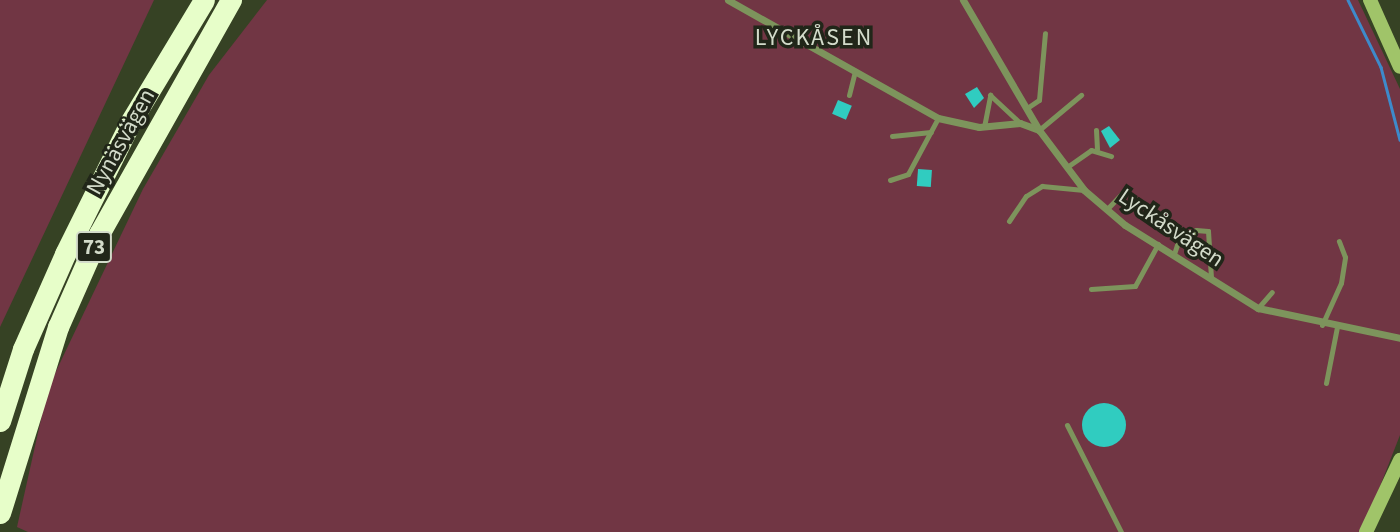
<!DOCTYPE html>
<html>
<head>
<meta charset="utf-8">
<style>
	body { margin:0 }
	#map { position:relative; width:1400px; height:532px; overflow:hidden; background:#364224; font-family:"Source Sans 3",sans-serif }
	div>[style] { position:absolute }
	.green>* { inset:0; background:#713644 }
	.stream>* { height:2.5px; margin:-1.25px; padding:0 1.25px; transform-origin:1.25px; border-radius:1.25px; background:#3d8acb }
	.building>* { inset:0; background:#30ccc0; transform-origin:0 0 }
	.round { border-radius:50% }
	.lane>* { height:5px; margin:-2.5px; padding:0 2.5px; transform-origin:2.5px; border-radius:2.5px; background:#7d945c }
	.street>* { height:7px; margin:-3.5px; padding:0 3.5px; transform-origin:3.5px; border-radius:3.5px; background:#7d945c }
	.secondary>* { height:14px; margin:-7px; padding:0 7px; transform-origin:7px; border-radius:7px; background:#a0c469 }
	.highway>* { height:21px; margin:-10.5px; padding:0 10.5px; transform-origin:10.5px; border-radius:10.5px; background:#e7fec9 }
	span { translate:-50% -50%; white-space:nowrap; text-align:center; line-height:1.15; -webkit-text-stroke:7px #212619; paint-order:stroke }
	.shield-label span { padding:2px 5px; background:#212619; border:2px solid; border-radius:5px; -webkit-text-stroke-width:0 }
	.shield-label { font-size:21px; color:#d3dbca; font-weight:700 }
	.street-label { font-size:23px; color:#d3dbca }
	.neighbourhood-label { font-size:24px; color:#d3dbca; letter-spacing:2px }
</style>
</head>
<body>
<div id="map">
	<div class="green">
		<div style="clip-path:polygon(0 0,154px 0,0 327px)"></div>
		<div style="clip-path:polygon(267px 0,1358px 0,1400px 89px,1400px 435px,1368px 517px,1360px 532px,28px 532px,17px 527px,48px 388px,143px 189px,209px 75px)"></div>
	</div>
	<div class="stream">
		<div style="left:1348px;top:0;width:75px;rotate:63.8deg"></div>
		<div style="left:1381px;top:67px;width:75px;rotate:75.4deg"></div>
	</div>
	<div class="building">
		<div style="clip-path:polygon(977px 87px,984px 98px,974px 108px,965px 94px)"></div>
		<div style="left:838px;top:100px;width:15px;height:15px;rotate:23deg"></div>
		<div style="clip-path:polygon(1109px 126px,1120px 140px,1110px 148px,1101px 131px)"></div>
		<div style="left:918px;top:169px;width:14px;height:17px;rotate:4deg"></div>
		<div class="round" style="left:1082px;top:403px;width:44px;height:44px"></div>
	</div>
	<div class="lane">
		<div style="left:849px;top:95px;width:25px;rotate:-76deg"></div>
		<div style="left:1027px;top:108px;width:14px;rotate:-34deg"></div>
		<div style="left:1039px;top:100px;width:67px;rotate:-84.9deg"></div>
		<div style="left:984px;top:127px;width:33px;rotate:-79deg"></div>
		<div style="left:990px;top:95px;width:41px;rotate:43deg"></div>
		<div style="left:1039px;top:130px;width:55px;rotate:-39.8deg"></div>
		<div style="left:1096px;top:130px;width:19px;rotate:87deg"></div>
		<div style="left:892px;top:136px;width:39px;rotate:-6deg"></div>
		<div style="left:1067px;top:167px;width:29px;rotate:-35deg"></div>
		<div style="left:1091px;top:150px;width:21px;rotate:17deg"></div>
		<div style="left:890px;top:180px;width:19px;rotate:-18deg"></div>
		<div style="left:908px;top:174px;width:64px;rotate:-61.8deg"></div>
		<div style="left:1107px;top:209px;width:28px;rotate:-46deg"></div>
		<div style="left:1009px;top:221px;width:30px;rotate:-56deg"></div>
		<div style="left:1026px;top:196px;width:19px;rotate:-32deg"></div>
		<div style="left:1042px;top:186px;width:42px;rotate:5.4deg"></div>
		<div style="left:1174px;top:254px;width:9px;rotate:-72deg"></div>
		<div style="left:1177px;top:245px;width:24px;rotate:-38deg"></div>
		<div style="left:1196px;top:230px;width:12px;rotate:5deg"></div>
		<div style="left:1208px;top:231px;width:47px;rotate:86.3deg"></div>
		<div style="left:1091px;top:289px;width:44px;rotate:-3.9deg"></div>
		<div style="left:1135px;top:286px;width:48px;rotate:-61.3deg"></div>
		<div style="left:1258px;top:308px;width:21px;rotate:-49deg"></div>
		<div style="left:1322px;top:325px;width:46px;rotate:-65.7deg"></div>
		<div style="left:1341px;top:283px;width:26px;rotate:-81deg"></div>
		<div style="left:1345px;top:257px;width:17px;rotate:-111deg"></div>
		<div style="left:1326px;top:383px;width:57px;rotate:-78.9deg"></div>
		<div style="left:1067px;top:425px;width:120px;rotate:63.2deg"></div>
	</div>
	<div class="street">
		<div style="left:728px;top:0;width:241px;rotate:29.3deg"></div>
		<div style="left:938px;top:118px;width:42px;rotate:12.4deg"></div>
		<div style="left:979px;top:127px;width:41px;rotate:-5.6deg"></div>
		<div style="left:1020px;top:123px;width:20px;rotate:20deg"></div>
		<div style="left:963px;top:0;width:151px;rotate:59.7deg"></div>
		<div style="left:1039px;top:130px;width:75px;rotate:53.1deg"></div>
		<div style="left:1084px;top:190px;width:54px;rotate:40.5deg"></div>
		<div style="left:1125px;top:225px;width:157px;rotate:32deg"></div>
		<div style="left:1258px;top:308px;width:145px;rotate:11.9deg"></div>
	</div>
	<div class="secondary">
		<div style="left:1370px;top:0;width:73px;rotate:65.9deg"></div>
		<div style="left:1366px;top:532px;width:80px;rotate:-64.7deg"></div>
	</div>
	<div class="highway">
		<div style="left:0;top:421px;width:76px;rotate:-72.3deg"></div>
		<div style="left:23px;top:349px;width:104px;rotate:-66.1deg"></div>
		<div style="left:65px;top:254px;width:148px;rotate:-63.6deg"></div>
		<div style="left:131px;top:121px;width:141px;rotate:-58.9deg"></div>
		<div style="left:0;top:513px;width:195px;rotate:-72.7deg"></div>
		<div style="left:58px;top:327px;width:102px;rotate:-66.2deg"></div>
		<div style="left:99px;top:234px;width:269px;rotate:-60.6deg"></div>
	</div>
	<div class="shield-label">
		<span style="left:94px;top:247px">73</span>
	</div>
	<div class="street-label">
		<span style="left:121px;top:142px;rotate:-61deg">Nynäsvägen</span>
		<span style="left:1171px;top:228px;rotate:34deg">Lyckåsvägen</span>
	</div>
	<div class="neighbourhood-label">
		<span style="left:814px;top:38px">LYCKÅSEN</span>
	</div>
</div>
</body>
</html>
